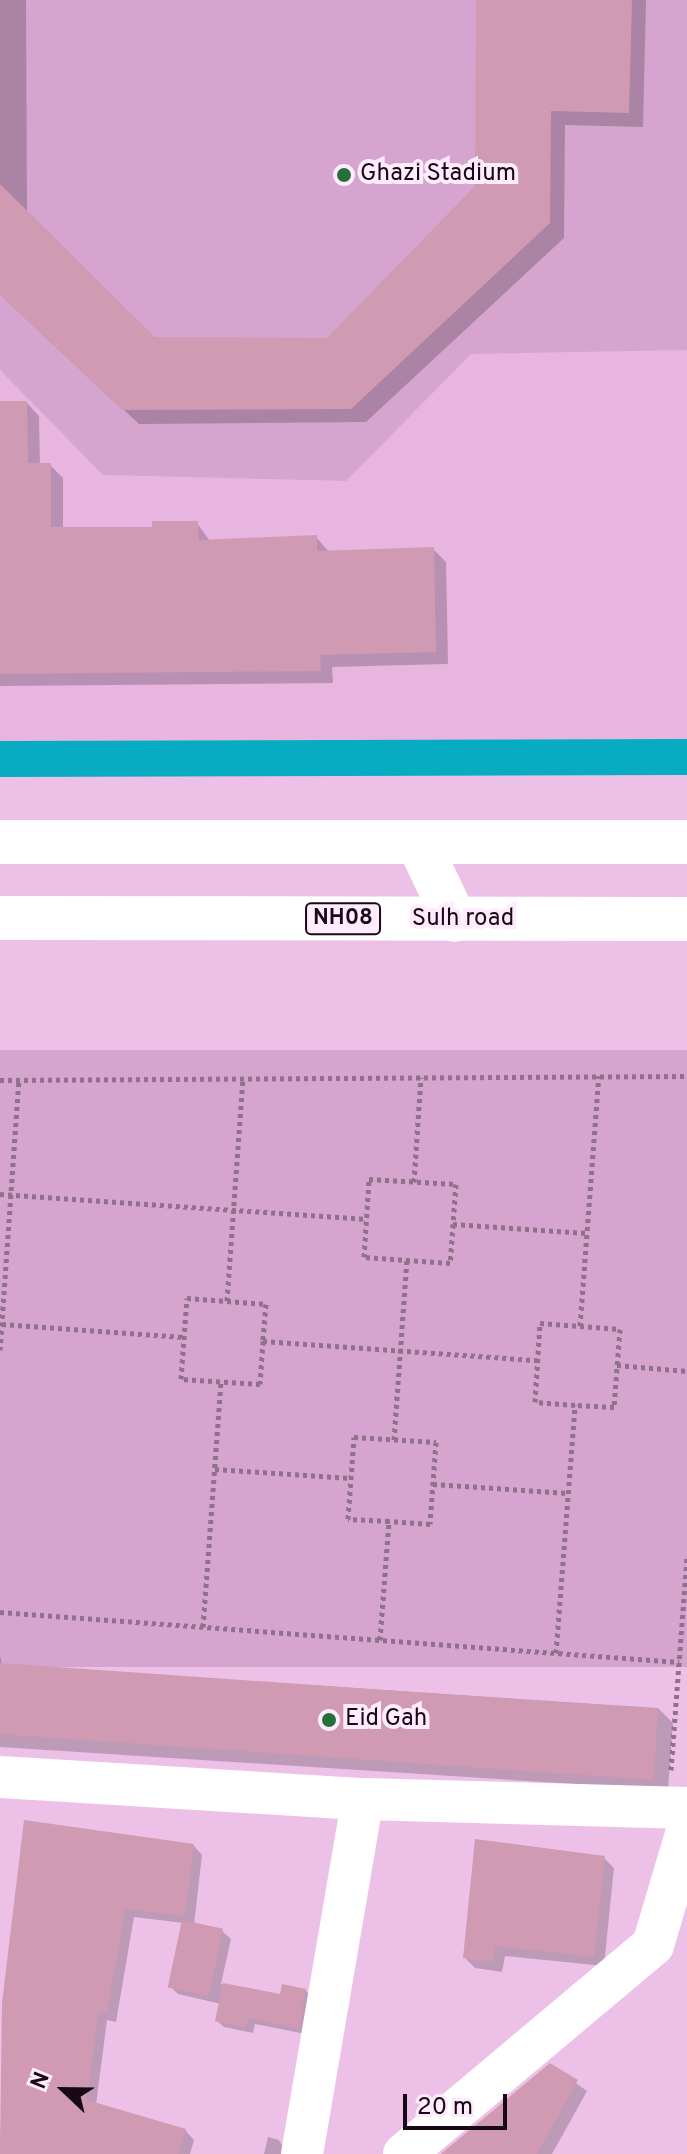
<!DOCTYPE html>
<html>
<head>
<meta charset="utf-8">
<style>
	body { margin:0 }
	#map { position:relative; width:687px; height:2154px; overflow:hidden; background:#edc1e7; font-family:Overpass,sans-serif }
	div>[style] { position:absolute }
	.built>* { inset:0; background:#e7b5e0 }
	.green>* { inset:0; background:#d5a4cf; transform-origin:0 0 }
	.shadow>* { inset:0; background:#0003 }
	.canal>* { height:36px; margin:-18px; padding:0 18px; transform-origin:18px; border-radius:18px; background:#07acc2 }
	.building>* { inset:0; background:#cf9ab2; transform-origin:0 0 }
	.path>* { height:5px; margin-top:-2.5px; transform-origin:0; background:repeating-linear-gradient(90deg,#90708b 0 4px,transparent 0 8px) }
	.minor>* { height:42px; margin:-21px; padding:0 21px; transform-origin:21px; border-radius:21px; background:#fff }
	.highway>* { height:44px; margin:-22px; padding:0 22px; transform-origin:22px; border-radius:22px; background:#fff }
	.dots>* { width:22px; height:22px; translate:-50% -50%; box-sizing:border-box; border:4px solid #feebfb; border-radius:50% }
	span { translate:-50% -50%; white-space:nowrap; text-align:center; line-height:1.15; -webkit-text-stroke:8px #feebfb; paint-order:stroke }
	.shield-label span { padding:2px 6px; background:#feebfb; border:2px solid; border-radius:6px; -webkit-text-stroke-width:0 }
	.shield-label { font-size:22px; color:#180916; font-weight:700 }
	.poi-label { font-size:24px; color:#180916 }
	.left { translate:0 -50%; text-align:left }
	.street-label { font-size:24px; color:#180916 }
	.north { position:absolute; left:24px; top:2050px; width:80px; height:80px; -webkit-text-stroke:6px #feebfb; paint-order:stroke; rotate:292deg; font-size:22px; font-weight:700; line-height:32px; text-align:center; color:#180916 }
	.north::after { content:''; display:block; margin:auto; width:28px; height:36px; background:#180916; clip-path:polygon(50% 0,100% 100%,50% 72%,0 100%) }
	.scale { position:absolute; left:403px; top:2094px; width:104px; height:36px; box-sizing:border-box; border:4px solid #180916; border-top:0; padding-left:10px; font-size:24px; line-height:28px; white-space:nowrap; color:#180916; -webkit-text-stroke:6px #feebfb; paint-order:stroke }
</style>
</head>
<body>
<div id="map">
	<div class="built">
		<div style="clip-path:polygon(687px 350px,687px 739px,0 742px,0 370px,103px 475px,345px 481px,471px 353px)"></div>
	</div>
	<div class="green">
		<div style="clip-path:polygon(0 0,687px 0,687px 350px,471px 354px,346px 481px,103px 475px,0 370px)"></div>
		<div style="left:687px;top:1050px;width:617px;height:687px;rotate:90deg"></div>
	</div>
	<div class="shadow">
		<div style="clip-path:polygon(0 0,26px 0,27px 213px,154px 339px,328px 340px,477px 187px,478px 0,646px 0,643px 127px,565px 125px,564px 238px,366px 422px,139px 424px,0 293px)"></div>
		<div style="clip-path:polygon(0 403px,27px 403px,39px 416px,40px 465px,50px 465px,63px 478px,63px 529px,154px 529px,197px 523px,210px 541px,316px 537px,329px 552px,433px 549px,446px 562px,448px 664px,332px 667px,333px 683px,0 686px)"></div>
		<div style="clip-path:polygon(0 1656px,2px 1665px,658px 1708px,673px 1723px,668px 1790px,0 1747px)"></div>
		<div style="clip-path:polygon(193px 1845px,202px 1855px,194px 1925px,222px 1931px,231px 1939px,221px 1984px,282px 1996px,305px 1990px,312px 1997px,306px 2034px,255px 2024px,253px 2033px,224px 2027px,217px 2021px,221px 2004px,178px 1994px,170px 1986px,184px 1923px,134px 1917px,116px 2022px,107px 2020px,96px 2105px,185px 2130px,194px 2140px,190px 2154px,0 2154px,4px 2003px)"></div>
		<div style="clip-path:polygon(604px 1858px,614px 1868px,604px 1966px,505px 1956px,502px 1972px,475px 1968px,465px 1958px)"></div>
		<div style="clip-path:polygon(550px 2065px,587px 2091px,552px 2154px,441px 2154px)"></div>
		<div style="clip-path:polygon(268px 2137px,279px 2140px,287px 2154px,264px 2154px)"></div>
	</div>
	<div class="canal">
		<div style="left:0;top:759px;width:687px;rotate:-0.17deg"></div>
	</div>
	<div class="building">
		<div style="clip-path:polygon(476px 0,632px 0,629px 113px,551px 111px,550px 223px,351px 409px,122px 410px,0 295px,0 184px,155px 337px,327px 338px,475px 186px)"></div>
		<div style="clip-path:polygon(0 401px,27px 401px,28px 463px,51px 463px,51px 527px,152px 527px,152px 521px,198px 521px,199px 540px,317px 535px,317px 551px,434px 547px,436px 652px,320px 655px,321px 671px,0 674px)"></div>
		<div style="left:0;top:1663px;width:660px;height:71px;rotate:4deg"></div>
		<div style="clip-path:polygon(24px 1820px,194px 1844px,185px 1916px,125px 1909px,107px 2013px,98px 2012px,87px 2100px,186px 2129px,178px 2154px,0 2154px,2px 2003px)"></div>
		<div style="clip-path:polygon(475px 1839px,605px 1856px,594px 1957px,495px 1946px,492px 1962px,463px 1958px)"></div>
		<div style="left:182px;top:1920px;width:42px;height:69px;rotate:12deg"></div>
		<div style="clip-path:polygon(223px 1983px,280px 1994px,282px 1984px,306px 1989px,299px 2029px,248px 2018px,246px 2028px,215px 2021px)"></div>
		<div style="clip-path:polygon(550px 2063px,578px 2080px,537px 2154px,441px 2154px)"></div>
	</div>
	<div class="path">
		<div style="left:0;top:1080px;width:687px;rotate:-0.33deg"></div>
		<div style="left:414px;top:1182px;width:105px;rotate:-86.2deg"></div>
		<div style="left:0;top:1194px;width:368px;rotate:3.9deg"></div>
		<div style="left:453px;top:1224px;width:39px;rotate:94deg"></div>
		<div style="left:450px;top:1263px;width:86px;rotate:-176deg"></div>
		<div style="left:364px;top:1257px;width:78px;rotate:-86.3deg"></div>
		<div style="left:369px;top:1179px;width:87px;rotate:3.3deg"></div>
		<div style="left:456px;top:1184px;width:40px;rotate:94.3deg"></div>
		<div style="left:453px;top:1224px;width:134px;rotate:3.8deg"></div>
		<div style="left:227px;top:1301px;width:223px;rotate:-85.9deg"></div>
		<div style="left:2px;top:1324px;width:182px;rotate:4.1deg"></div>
		<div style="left:580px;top:1326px;width:251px;rotate:-85.7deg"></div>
		<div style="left:263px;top:1341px;width:43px;rotate:94deg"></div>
		<div style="left:260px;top:1384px;width:79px;rotate:-176.4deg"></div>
		<div style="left:181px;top:1379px;width:81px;rotate:-85.8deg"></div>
		<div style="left:187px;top:1298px;width:79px;rotate:4.3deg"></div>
		<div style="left:266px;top:1304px;width:37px;rotate:95deg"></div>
		<div style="left:263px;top:1341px;width:275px;rotate:4deg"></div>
		<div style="left:0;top:1350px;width:271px;rotate:-86deg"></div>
		<div style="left:617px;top:1365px;width:70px;rotate:4.9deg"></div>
		<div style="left:394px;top:1440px;width:180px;rotate:-85.9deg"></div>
		<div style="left:215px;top:1469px;width:136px;rotate:3.8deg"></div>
		<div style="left:433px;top:1484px;width:135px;rotate:3.8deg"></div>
		<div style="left:0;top:1612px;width:681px;rotate:4.21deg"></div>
		<div style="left:203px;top:1627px;width:247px;rotate:-85.8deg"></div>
		<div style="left:380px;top:1640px;width:119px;rotate:-85.7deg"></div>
		<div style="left:389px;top:1521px;width:41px;rotate:-177.2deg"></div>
		<div style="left:348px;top:1519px;width:82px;rotate:-85.8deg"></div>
		<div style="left:354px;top:1437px;width:82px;rotate:3.5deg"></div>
		<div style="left:436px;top:1442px;width:82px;rotate:94.2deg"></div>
		<div style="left:430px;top:1524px;width:41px;rotate:-175.8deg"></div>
		<div style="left:556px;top:1653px;width:249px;rotate:-85.6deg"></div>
		<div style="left:575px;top:1405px;width:40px;rotate:-175.7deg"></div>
		<div style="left:535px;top:1402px;width:79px;rotate:-86.4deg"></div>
		<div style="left:540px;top:1323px;width:80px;rotate:4.3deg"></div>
		<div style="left:620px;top:1329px;width:78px;rotate:94.4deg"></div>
		<div style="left:614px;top:1407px;width:39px;rotate:-177deg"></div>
		<div style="left:671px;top:1770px;width:212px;rotate:-85.7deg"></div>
	</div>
	<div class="minor">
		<div style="left:0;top:1777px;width:364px;rotate:3.5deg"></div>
		<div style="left:363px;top:1799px;width:324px;rotate:1.6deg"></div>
		<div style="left:302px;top:2154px;width:360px;rotate:-80.3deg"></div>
		<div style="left:404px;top:2154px;width:325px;rotate:-40deg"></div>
		<div style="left:653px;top:1945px;width:119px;rotate:-73.4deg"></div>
	</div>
	<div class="highway">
		<div style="left:0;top:842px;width:687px"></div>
		<div style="left:418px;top:842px;width:86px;rotate:64.6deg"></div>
		<div style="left:0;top:918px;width:687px;rotate:0.08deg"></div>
	</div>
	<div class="dots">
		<div style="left:344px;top:175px;background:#256f3c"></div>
		<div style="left:329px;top:1720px;background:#256f3c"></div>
	</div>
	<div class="shield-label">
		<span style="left:343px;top:919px">NH08</span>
	</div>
	<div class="poi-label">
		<span class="left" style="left:360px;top:175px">Ghazi Stadium</span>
		<span class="left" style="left:345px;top:1720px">Eid Gah</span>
	</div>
	<div class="street-label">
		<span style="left:463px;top:920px">Sulh road</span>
	</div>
	<div class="north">N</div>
	<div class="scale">20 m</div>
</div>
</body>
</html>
